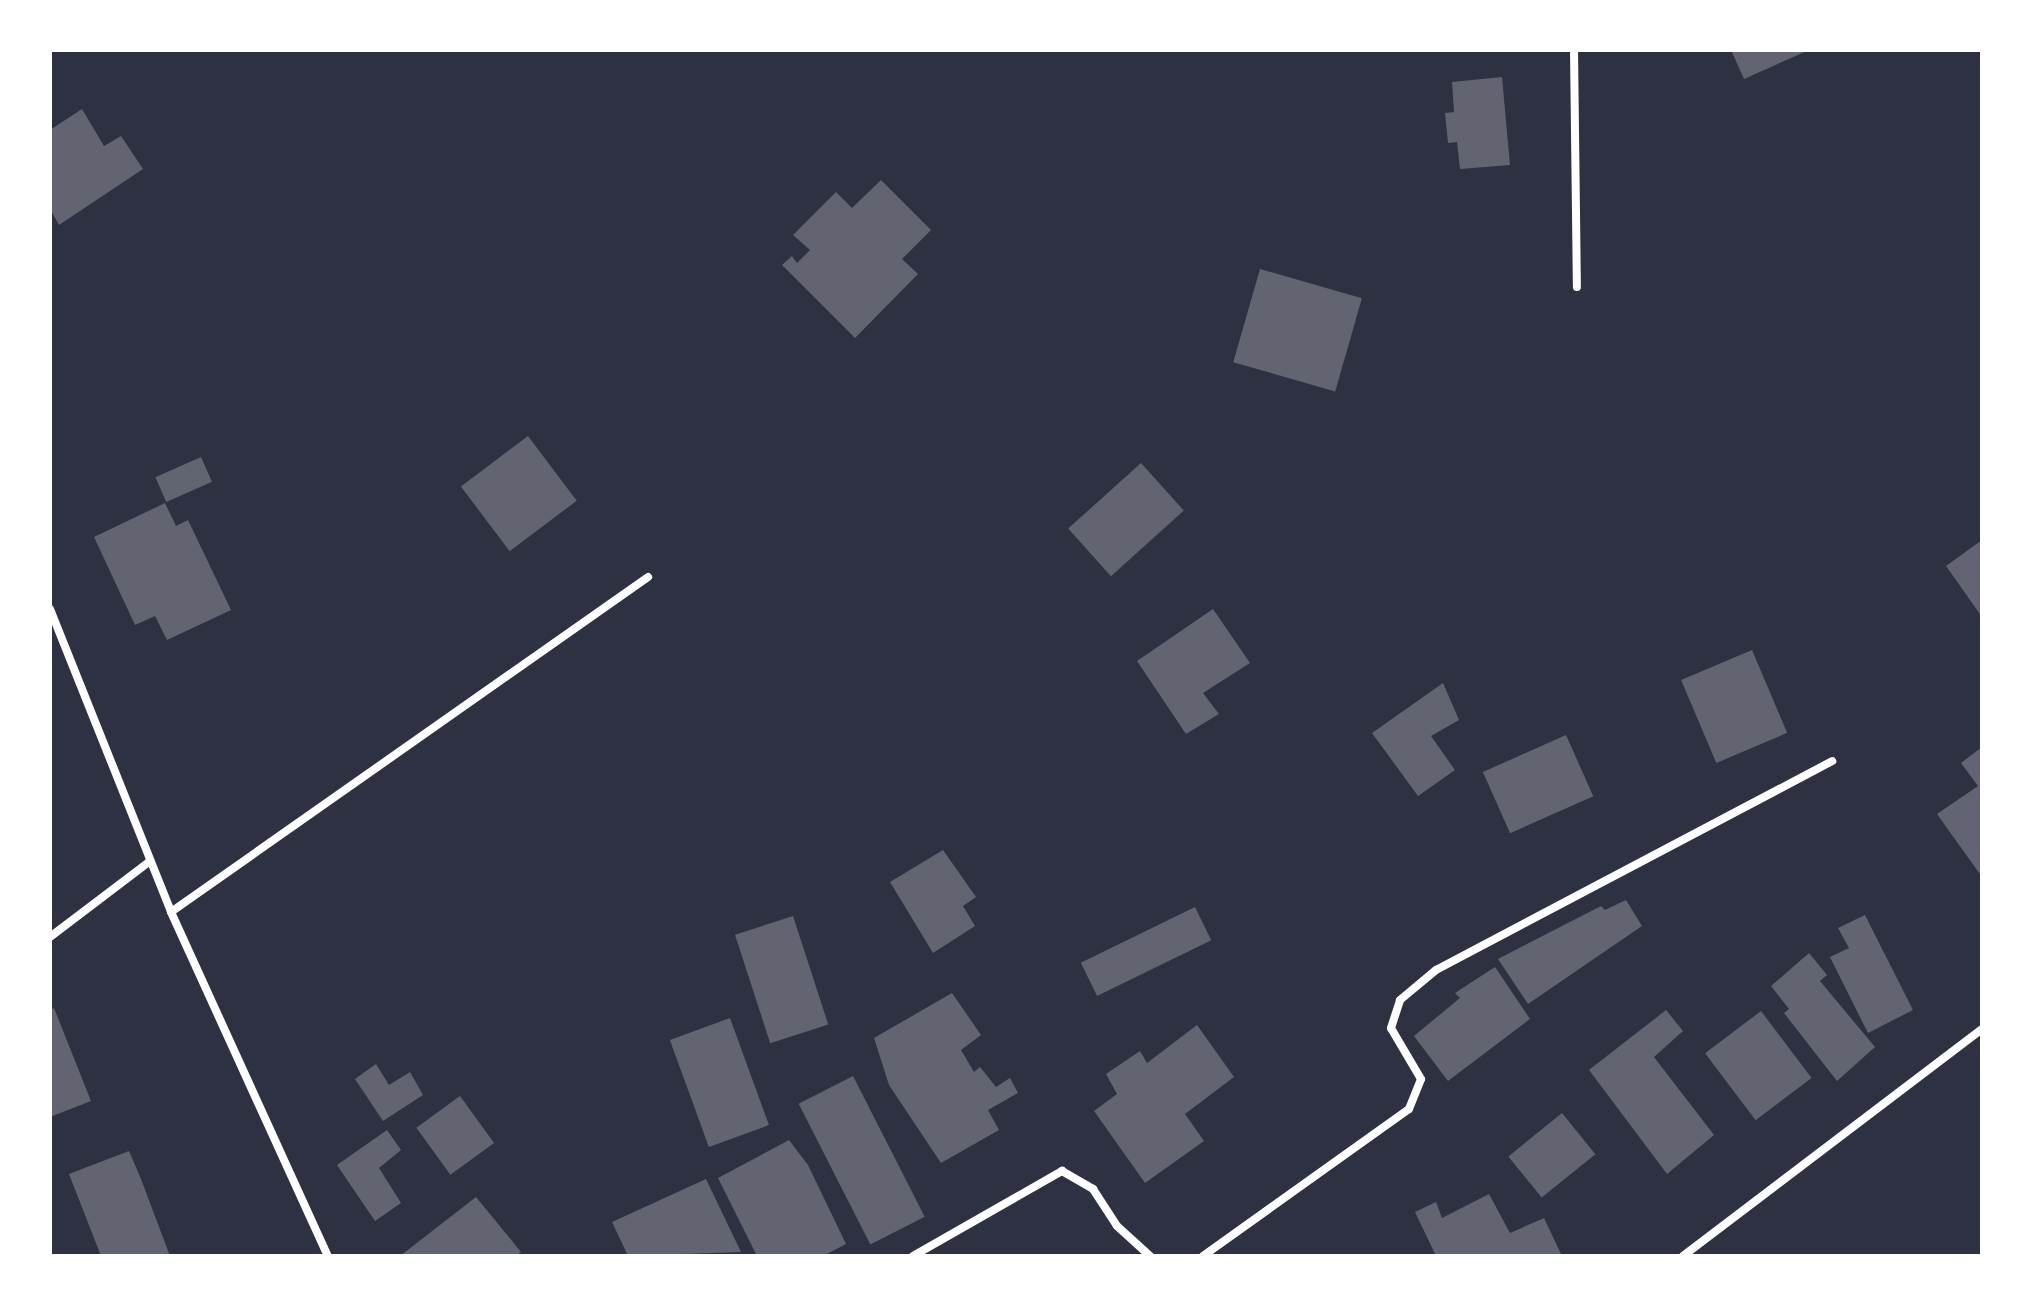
<!DOCTYPE html>
<html>
<head>
<meta charset="utf-8">
<style>
	body { margin:0 }
	#map { position:relative; width:2032px; height:1306px; overflow:hidden; background:#2d3142; font-family:Roboto,sans-serif }
	div>[style] { position:absolute }
	.building>* { inset:0; background:#626471; transform-origin:0 0 }
	.minor>* { height:8px; margin:-4px; padding:0 4px; transform-origin:4px; border-radius:4px; background:#fff }
	span { translate:-50% -50%; white-space:nowrap; text-align:center; line-height:1.15; -webkit-text-stroke:6px #fff; paint-order:stroke }
	.frame { position:absolute; inset:0; border:52px solid #fff; pointer-events:none }
</style>
</head>
<body>
<div id="map">
	<div class="building">
		<div style="clip-path:polygon(1731px 50px,1809px 50px,1744px 79px)"></div>
		<div style="clip-path:polygon(1502px 77px,1510px 165px,1460px 169px,1457px 142px,1448px 143px,1445px 113px,1454px 112px,1452px 82px)"></div>
		<div style="clip-path:polygon(82px 109px,104px 146px,121px 136px,143px 169px,59px 225px,50px 209px,50px 130px)"></div>
		<div style="clip-path:polygon(881px 180px,931px 230px,902px 259px,918px 274px,855px 338px,782px 265px,792px 256px,797px 263px,810px 250px,793px 235px,836px 192px,852px 208px)"></div>
		<div style="left:1260px;top:269px;width:106px;height:97px;rotate:16deg"></div>
		<div style="left:528px;top:436px;width:81px;height:84px;rotate:53deg"></div>
		<div style="left:201px;top:457px;width:27px;height:50px;rotate:66deg"></div>
		<div style="left:1141px;top:463px;width:64px;height:98px;rotate:48deg"></div>
		<div style="clip-path:polygon(165px 503px,176px 526px,188px 520px,231px 610px,167px 640px,155px 616px,135px 625px,94px 537px)"></div>
		<div style="clip-path:polygon(1982px 540px,1982px 617px,1946px 566px)"></div>
		<div style="clip-path:polygon(1213px 609px,1250px 663px,1203px 693px,1219px 714px,1186px 734px,1137px 661px)"></div>
		<div style="left:1752px;top:650px;width:90px;height:77px;rotate:67deg"></div>
		<div style="clip-path:polygon(1443px 683px,1459px 720px,1431px 736px,1455px 770px,1418px 796px,1372px 733px)"></div>
		<div style="left:1566px;top:735px;width:67px;height:91px;rotate:66deg"></div>
		<div style="clip-path:polygon(1982px 747px,1982px 877px,1937px 814px,1978px 786px,1961px 763px)"></div>
		<div style="clip-path:polygon(943px 850px,976px 897px,963px 906px,975px 926px,933px 953px,890px 882px)"></div>
		<div style="clip-path:polygon(1626px 900px,1642px 926px,1528px 1004px,1498px 959px,1601px 906px,1605px 910px)"></div>
		<div style="left:1195px;top:907px;width:37px;height:127px;rotate:64deg"></div>
		<div style="clip-path:polygon(1865px 915px,1913px 1010px,1868px 1033px,1830px 957px,1849px 948px,1838px 928px)"></div>
		<div style="left:793px;top:916px;width:114px;height:61px;rotate:72deg"></div>
		<div style="clip-path:polygon(1809px 953px,1827px 975px,1820px 981px,1875px 1047px,1837px 1081px,1784px 1013px,1789px 1009px,1771px 986px)"></div>
		<div style="clip-path:polygon(1495px 967px,1530px 1019px,1448px 1081px,1414px 1036px,1460px 998px,1455px 993px)"></div>
		<div style="clip-path:polygon(952px 993px,981px 1035px,961px 1050px,974px 1072px,980px 1067px,996px 1087px,1010px 1078px,1018px 1093px,988px 1110px,999px 1130px,941px 1163px,889px 1085px,874px 1038px)"></div>
		<div style="clip-path:polygon(54px 1008px,91px 1101px,50px 1117px,50px 1010px)"></div>
		<div style="clip-path:polygon(1666px 1010px,1683px 1031px,1654px 1057px,1714px 1135px,1667px 1174px,1589px 1070px)"></div>
		<div style="left:1761px;top:1011px;width:84px;height:70px;rotate:53deg"></div>
		<div style="left:730px;top:1018px;width:114px;height:64px;rotate:70deg"></div>
		<div style="clip-path:polygon(1197px 1025px,1234px 1077px,1185px 1114px,1204px 1141px,1145px 1183px,1094px 1111px,1117px 1094px,1106px 1074px,1140px 1051px,1147px 1063px)"></div>
		<div style="clip-path:polygon(376px 1064px,389px 1085px,410px 1072px,423px 1095px,383px 1121px,355px 1079px)"></div>
		<div style="left:853px;top:1076px;width:158px;height:61px;rotate:63deg"></div>
		<div style="left:460px;top:1096px;width:58px;height:54px;rotate:54deg"></div>
		<div style="left:1562px;top:1113px;width:53px;height:69px;rotate:51deg"></div>
		<div style="clip-path:polygon(387px 1130px,401px 1150px,379px 1168px,401px 1203px,375px 1221px,337px 1165px)"></div>
		<div style="clip-path:polygon(789px 1140px,808px 1165px,846px 1244px,823px 1256px,757px 1256px,718px 1178px)"></div>
		<div style="clip-path:polygon(129px 1151px,141px 1179px,170px 1256px,101px 1256px,69px 1174px)"></div>
		<div style="clip-path:polygon(706px 1179px,741px 1252px,628px 1256px,612px 1222px)"></div>
		<div style="clip-path:polygon(1489px 1194px,1510px 1233px,1544px 1218px,1562px 1256px,1436px 1256px,1415px 1212px,1436px 1202px,1442px 1218px)"></div>
		<div style="clip-path:polygon(476px 1197px,521px 1252px,516px 1256px,400px 1256px)"></div>
	</div>
	<div class="minor">
		<div style="left:1574px;top:50px;width:237px;rotate:89.3deg"></div>
		<div style="left:50px;top:609px;width:326px;rotate:68.2deg"></div>
		<div style="left:171px;top:912px;width:378px;rotate:65.5deg"></div>
		<div style="left:171px;top:912px;width:583px;rotate:-35.08deg"></div>
		<div style="left:50px;top:937px;width:126px;rotate:-37.2deg"></div>
		<div style="left:913px;top:1256px;width:172px;rotate:-29.7deg"></div>
		<div style="left:1062px;top:1171px;width:36px;rotate:30deg"></div>
		<div style="left:1093px;top:1189px;width:44px;rotate:57deg"></div>
		<div style="left:1117px;top:1226px;width:45px;rotate:42.3deg"></div>
		<div style="left:1203px;top:1256px;width:253px;rotate:-35.5deg"></div>
		<div style="left:1409px;top:1109px;width:32px;rotate:-68deg"></div>
		<div style="left:1421px;top:1079px;width:59px;rotate:-120.5deg"></div>
		<div style="left:1391px;top:1028px;width:29px;rotate:-72deg"></div>
		<div style="left:1400px;top:1000px;width:47px;rotate:-39.8deg"></div>
		<div style="left:1436px;top:970px;width:448px;rotate:-27.8deg"></div>
		<div style="left:1683px;top:1256px;width:375px;rotate:-37.2deg"></div>
	</div>
	<div class="frame"></div>
</div>
</body>
</html>
